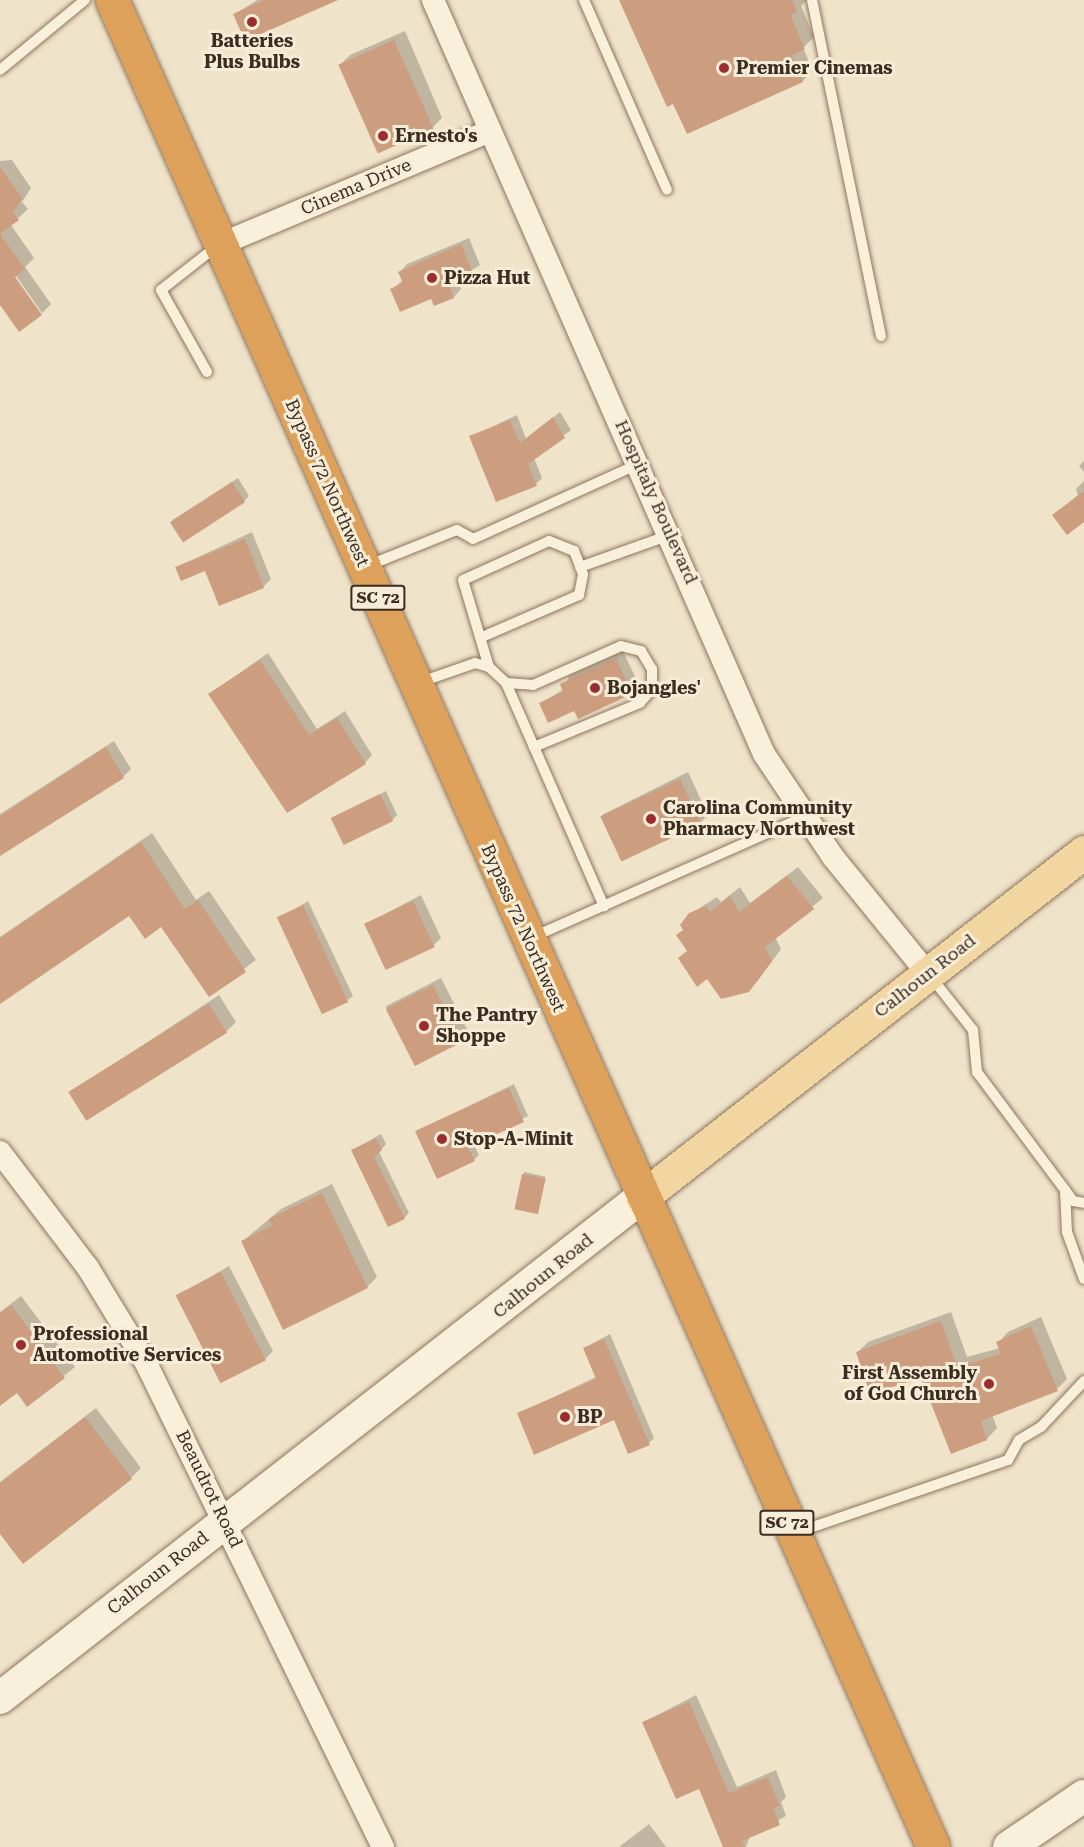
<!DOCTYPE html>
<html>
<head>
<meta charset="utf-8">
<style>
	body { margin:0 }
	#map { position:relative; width:1084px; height:1847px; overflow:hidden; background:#efe3c9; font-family:"Roboto Serif",serif }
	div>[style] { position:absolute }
	.shadow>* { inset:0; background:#0003; transform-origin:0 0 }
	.building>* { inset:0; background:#cd9d7f; transform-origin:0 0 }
	.roads { filter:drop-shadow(0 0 2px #8c755d) drop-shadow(0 0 2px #8c755d) }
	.lane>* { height:10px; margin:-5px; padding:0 5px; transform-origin:5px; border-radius:5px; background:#f9f0dc }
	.street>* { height:22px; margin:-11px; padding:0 11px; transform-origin:11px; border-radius:11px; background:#f9f0dc }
	.secondary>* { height:32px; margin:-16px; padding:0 16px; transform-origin:16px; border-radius:16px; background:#f9f0dc }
	.primary>* { height:33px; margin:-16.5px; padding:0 16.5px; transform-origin:16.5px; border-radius:16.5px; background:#f1d6a2 }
	.highway>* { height:33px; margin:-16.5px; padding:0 16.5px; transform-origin:16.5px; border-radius:16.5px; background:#dda15b }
	.dots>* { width:16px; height:16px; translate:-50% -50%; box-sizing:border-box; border:3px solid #f6edd8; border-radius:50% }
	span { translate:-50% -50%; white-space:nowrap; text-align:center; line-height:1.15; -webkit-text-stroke:6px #f6edd8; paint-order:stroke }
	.shield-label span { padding:2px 4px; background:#f6edd8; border:2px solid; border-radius:4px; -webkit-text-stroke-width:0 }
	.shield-label { font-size:16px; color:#3c2d21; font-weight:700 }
	.poi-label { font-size:18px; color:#3c2d21; font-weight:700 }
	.left { translate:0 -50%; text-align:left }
	.right { translate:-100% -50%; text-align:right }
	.street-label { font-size:18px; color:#3c2d21 }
</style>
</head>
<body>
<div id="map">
	<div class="shadow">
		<div style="clip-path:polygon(257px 0,326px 0,235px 14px)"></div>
		<div style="clip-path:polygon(621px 0,807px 0,801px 6px,814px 37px,803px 48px,813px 70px,803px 81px,687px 132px)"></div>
		<div style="clip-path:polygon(405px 31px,442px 118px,432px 128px,340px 65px,350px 55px)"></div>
		<div style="clip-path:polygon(12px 160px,31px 188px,22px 202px,28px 209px,11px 225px,34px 258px,25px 267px,51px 304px,42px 313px,12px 270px,0 303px,0 161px)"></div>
		<div style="clip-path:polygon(469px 238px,480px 265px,457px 279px,461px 289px,454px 297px,435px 304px,432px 297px,392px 289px,403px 280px,400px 272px,407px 264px)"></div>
		<div style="clip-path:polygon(560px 412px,571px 430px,534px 458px,542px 478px,536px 484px,471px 437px,517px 415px,526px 439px)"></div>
		<div style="clip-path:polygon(1084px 461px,1084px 472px,1079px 466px)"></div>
		<div style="clip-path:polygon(238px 478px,249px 496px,244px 501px,171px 521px)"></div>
		<div style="clip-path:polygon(1084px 481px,1084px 521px,1054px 516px,1078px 495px,1076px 489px)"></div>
		<div style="clip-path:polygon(252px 532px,271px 579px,264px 586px,220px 604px,206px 570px,177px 567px)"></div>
		<div style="clip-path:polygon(623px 651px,639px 685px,631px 693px,575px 709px,541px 703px,564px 689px,569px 676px)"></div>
		<div style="clip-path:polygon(268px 653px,317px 729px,345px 711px,372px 755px,365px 763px,210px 694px)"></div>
		<div style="clip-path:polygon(114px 741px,131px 769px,123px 777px,0 853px,0 814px)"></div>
		<div style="clip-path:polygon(688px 772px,708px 815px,700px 823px,602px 815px)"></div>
		<div style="clip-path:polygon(386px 791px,397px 815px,392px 820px,332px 818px)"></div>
		<div style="clip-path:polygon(152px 833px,196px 900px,209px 891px,256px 960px,209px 995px,162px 925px,130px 914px,0 1002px,0 937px)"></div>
		<div style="clip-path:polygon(798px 867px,823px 898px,775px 937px,781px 949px,759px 979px,748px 990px,707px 977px,697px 985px,680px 958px,689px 950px,684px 930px,690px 914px,717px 897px,721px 902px,740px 887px,750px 903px)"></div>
		<div style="clip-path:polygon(421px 895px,441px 938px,433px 946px,366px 924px)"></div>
		<div style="clip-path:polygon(308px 901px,353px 996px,348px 1000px,279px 919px)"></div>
		<div style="left:441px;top:978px;width:62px;height:62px;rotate:63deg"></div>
		<div style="clip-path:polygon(219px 995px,236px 1022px,226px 1032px,70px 1093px)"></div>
		<div style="clip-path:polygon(514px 1084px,528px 1116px,473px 1143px,479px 1155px,474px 1160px,438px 1177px,417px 1131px)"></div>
		<div style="clip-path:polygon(381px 1134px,386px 1144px,379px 1152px,409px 1213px,404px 1218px,353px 1150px)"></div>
		<div style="clip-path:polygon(525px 1172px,546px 1177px,536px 1213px,523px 1174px)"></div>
		<div style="clip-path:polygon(332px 1184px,377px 1277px,367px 1287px,243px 1241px,281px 1209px)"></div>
		<div style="clip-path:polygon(229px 1266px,273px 1351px,265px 1359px,177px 1296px)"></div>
		<div style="clip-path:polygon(21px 1296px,75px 1367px,28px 1405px,17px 1391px,0 1404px,0 1312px)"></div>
		<div style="clip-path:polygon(951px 1312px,967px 1357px,1000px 1348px,998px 1343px,1008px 1332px,1041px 1317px,1067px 1379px,1057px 1389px,992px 1415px,997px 1428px,987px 1439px,922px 1376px,858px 1352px,868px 1342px)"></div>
		<div style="clip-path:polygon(610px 1334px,654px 1438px,649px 1443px,615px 1418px,518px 1414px,596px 1377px,584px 1348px)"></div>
		<div style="clip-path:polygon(96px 1408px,141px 1468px,131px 1478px,0 1531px,0 1482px)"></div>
		<div style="clip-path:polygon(696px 1695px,737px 1787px,776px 1770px,786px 1797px,781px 1802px,786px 1816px,750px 1836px,746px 1847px,725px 1847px,700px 1787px,644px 1722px)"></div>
		<div style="clip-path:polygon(649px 1824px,666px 1847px,619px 1847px)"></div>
	</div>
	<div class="building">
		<div style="clip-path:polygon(264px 0,338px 0,245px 41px,233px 14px)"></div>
		<div style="clip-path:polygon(619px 0,792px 0,797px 12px,790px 15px,805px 49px,792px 55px,803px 82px,687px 134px,673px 104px,667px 107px)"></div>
		<div style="left:394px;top:40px;width:97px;height:61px;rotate:66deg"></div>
		<div style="clip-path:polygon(0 167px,22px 198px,13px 213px,19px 220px,0 234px,25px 269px,15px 277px,42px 315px,19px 332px,0 305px)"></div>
		<div style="clip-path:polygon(461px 244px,473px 274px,449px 284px,454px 298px,434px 306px,431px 299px,400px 312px,390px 289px,403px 283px,398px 272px)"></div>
		<div style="clip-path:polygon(553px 417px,565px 438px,528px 464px,537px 486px,496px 502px,469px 436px,510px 420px,520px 443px)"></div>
		<div style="left:232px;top:482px;width:24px;height:74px;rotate:57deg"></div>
		<div style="clip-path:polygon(1084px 491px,1084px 522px,1067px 535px,1052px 515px)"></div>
		<div style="clip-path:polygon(245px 539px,264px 588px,219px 606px,205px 571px,181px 581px,175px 567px)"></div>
		<div style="clip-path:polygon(616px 658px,632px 694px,578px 719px,574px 711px,548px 723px,539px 703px,563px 692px,560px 684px)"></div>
		<div style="clip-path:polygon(260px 660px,309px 735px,337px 718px,366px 764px,287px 813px,208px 694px)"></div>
		<div style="clip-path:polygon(106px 747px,124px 778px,0 856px,0 816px)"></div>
		<div style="left:680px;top:779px;width:50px;height:88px;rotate:65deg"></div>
		<div style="left:380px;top:794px;width:30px;height:55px;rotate:64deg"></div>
		<div style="clip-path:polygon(141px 842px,185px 909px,198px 900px,246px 972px,209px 997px,161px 927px,145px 939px,129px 916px,0 1004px,0 938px)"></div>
		<div style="clip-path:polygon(787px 876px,814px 909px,765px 947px,772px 961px,749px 992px,721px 999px,707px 979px,697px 987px,678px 958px,687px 951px,676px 935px,683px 930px,680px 925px,689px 913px,706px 906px,710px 912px,730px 896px,739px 912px)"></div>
		<div style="left:413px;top:901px;width:51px;height:54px;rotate:65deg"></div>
		<div style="left:303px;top:905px;width:107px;height:29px;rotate:65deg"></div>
		<div style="left:433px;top:985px;width:64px;height:53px;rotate:63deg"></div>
		<div style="left:209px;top:1004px;width:34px;height:166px;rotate:58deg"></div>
		<div style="clip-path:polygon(509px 1088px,524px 1122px,468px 1147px,475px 1161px,437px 1179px,415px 1131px)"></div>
		<div style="clip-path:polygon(376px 1138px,382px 1150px,374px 1157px,405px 1219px,388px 1227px,351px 1150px)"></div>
		<div style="left:522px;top:1174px;width:24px;height:36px;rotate:12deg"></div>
		<div style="clip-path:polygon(322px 1193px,368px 1288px,283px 1330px,241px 1241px,272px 1226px,269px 1219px)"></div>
		<div style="left:221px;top:1272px;width:99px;height:51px;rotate:63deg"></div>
		<div style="clip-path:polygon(11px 1305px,65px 1378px,27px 1407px,17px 1393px,0 1406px,0 1313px)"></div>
		<div style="clip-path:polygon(941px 1321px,957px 1367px,1001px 1354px,996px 1342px,1031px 1326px,1058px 1391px,981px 1421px,987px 1440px,951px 1454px,921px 1378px,870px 1394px,856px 1352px)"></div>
		<div style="clip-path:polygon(604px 1339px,650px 1445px,628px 1454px,614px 1420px,534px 1455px,517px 1413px,596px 1379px,583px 1348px)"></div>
		<div style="clip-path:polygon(85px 1417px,132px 1479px,23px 1564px,0 1534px,0 1483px)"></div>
		<div style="clip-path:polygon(689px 1702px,729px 1793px,768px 1777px,780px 1806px,773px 1808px,780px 1825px,742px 1841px,744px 1847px,723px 1847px,699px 1789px,676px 1799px,642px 1722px)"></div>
	</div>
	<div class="roads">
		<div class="lane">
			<div style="left:584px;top:0;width:207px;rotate:66.4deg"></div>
			<div style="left:812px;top:0;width:343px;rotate:78.4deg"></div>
			<div style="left:0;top:70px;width:110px;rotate:-39.5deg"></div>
			<div style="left:207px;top:372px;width:94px;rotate:-119.3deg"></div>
			<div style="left:161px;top:290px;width:71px;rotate:-38.2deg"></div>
			<div style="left:367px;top:566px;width:97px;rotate:-21.8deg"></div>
			<div style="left:457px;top:530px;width:18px;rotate:29deg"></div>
			<div style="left:473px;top:539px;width:181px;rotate:-24.4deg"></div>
			<div style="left:580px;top:567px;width:96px;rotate:-19.6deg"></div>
			<div style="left:482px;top:637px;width:106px;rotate:-23.4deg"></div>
			<div style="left:579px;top:595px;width:21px;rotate:-79deg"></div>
			<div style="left:583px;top:574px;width:25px;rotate:-111deg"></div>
			<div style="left:574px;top:551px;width:27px;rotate:-158deg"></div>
			<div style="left:549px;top:541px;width:94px;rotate:155.6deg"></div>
			<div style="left:463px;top:580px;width:91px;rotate:73.4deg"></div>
			<div style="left:418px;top:683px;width:60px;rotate:-19.3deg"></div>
			<div style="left:475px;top:663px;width:15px;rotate:16deg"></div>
			<div style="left:489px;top:667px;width:23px;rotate:43deg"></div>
			<div style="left:506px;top:683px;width:244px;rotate:66.3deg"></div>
			<div style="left:506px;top:683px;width:27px;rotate:4deg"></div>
			<div style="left:533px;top:685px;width:96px;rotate:-23.9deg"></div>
			<div style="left:621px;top:646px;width:21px;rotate:14deg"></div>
			<div style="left:641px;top:651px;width:21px;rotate:59deg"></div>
			<div style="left:652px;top:669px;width:20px;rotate:90deg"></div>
			<div style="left:652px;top:689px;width:18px;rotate:131deg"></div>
			<div style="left:640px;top:703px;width:115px;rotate:157.5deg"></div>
			<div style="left:533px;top:937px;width:296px;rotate:-23.9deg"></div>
			<div style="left:931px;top:977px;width:68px;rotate:51.6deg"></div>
			<div style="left:973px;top:1030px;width:42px;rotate:84.6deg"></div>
			<div style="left:977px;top:1072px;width:161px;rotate:53.3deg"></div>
			<div style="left:1073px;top:1201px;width:11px;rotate:10deg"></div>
			<div style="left:1065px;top:1190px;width:42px;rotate:87.3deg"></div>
			<div style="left:1067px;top:1232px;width:50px;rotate:70.1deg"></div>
			<div style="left:798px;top:1532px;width:222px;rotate:-18.9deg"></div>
			<div style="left:1008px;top:1460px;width:23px;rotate:-61deg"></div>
			<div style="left:1019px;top:1440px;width:26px;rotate:-31deg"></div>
			<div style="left:1041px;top:1427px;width:63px;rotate:-46.9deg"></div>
		</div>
		<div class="street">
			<div style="left:433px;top:0;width:823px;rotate:66.3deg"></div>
			<div style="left:764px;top:754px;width:124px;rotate:56.2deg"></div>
			<div style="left:833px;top:857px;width:151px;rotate:50.9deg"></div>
			<div style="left:221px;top:244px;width:292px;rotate:-22.8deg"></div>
			<div style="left:0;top:1152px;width:146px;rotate:52.8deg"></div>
			<div style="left:88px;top:1268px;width:111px;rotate:58.6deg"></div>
			<div style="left:146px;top:1363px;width:539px;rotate:63.91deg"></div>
		</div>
		<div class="secondary">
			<div style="left:0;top:1698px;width:814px;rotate:-37.97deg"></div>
			<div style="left:1009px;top:1847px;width:91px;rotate:-34.2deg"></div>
		</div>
		<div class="primary">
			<div style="left:642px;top:1197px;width:561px;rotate:-37.97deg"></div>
		</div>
		<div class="highway">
			<div style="left:112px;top:0;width:2021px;rotate:66.03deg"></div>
		</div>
	</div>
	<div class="dots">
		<div style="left:252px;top:22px;background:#9b2d30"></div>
		<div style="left:724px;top:68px;background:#9b2d30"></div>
		<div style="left:383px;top:136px;background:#9b2d30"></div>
		<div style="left:432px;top:278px;background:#9b2d30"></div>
		<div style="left:595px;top:688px;background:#9b2d30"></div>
		<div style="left:651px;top:819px;background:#9b2d30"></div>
		<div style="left:424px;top:1026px;background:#9b2d30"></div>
		<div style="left:442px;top:1139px;background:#9b2d30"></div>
		<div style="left:21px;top:1345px;background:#9b2d30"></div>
		<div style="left:989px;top:1384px;background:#9b2d30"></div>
		<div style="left:565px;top:1417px;background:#9b2d30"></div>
	</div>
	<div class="shield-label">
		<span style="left:378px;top:598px">SC 72</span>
		<span style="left:787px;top:1523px">SC 72</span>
	</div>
	<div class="poi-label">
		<span style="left:252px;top:52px">Batteries<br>Plus Bulbs</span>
		<span class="left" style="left:736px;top:68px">Premier Cinemas</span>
		<span class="left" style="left:395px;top:136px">Ernesto's</span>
		<span class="left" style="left:444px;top:278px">Pizza Hut</span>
		<span class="left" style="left:607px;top:688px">Bojangles'</span>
		<span class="left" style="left:663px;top:819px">Carolina Community<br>Pharmacy Northwest</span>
		<span class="left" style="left:436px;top:1026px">The Pantry<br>Shoppe</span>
		<span class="left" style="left:454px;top:1139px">Stop-A-Minit</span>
		<span class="left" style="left:33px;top:1345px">Professional<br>Automotive Services</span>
		<span class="right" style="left:977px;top:1384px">First Assembly<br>of God Church</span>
		<span class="left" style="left:577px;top:1417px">BP</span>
	</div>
	<div class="street-label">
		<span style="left:356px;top:187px;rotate:-23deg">Cinema Drive</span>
		<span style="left:327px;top:483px;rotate:66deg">Bypass 72 Northwest</span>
		<span style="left:656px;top:502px;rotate:66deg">Hospitaly Boulevard</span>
		<span style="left:523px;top:928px;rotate:66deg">Bypass 72 Northwest</span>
		<span style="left:925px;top:976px;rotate:-38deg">Calhoun Road</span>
		<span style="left:543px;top:1276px;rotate:-39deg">Calhoun Road</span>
		<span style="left:209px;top:1489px;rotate:64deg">Beaudrot Road</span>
		<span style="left:158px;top:1573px;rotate:-38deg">Calhoun Road</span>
	</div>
</div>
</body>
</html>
